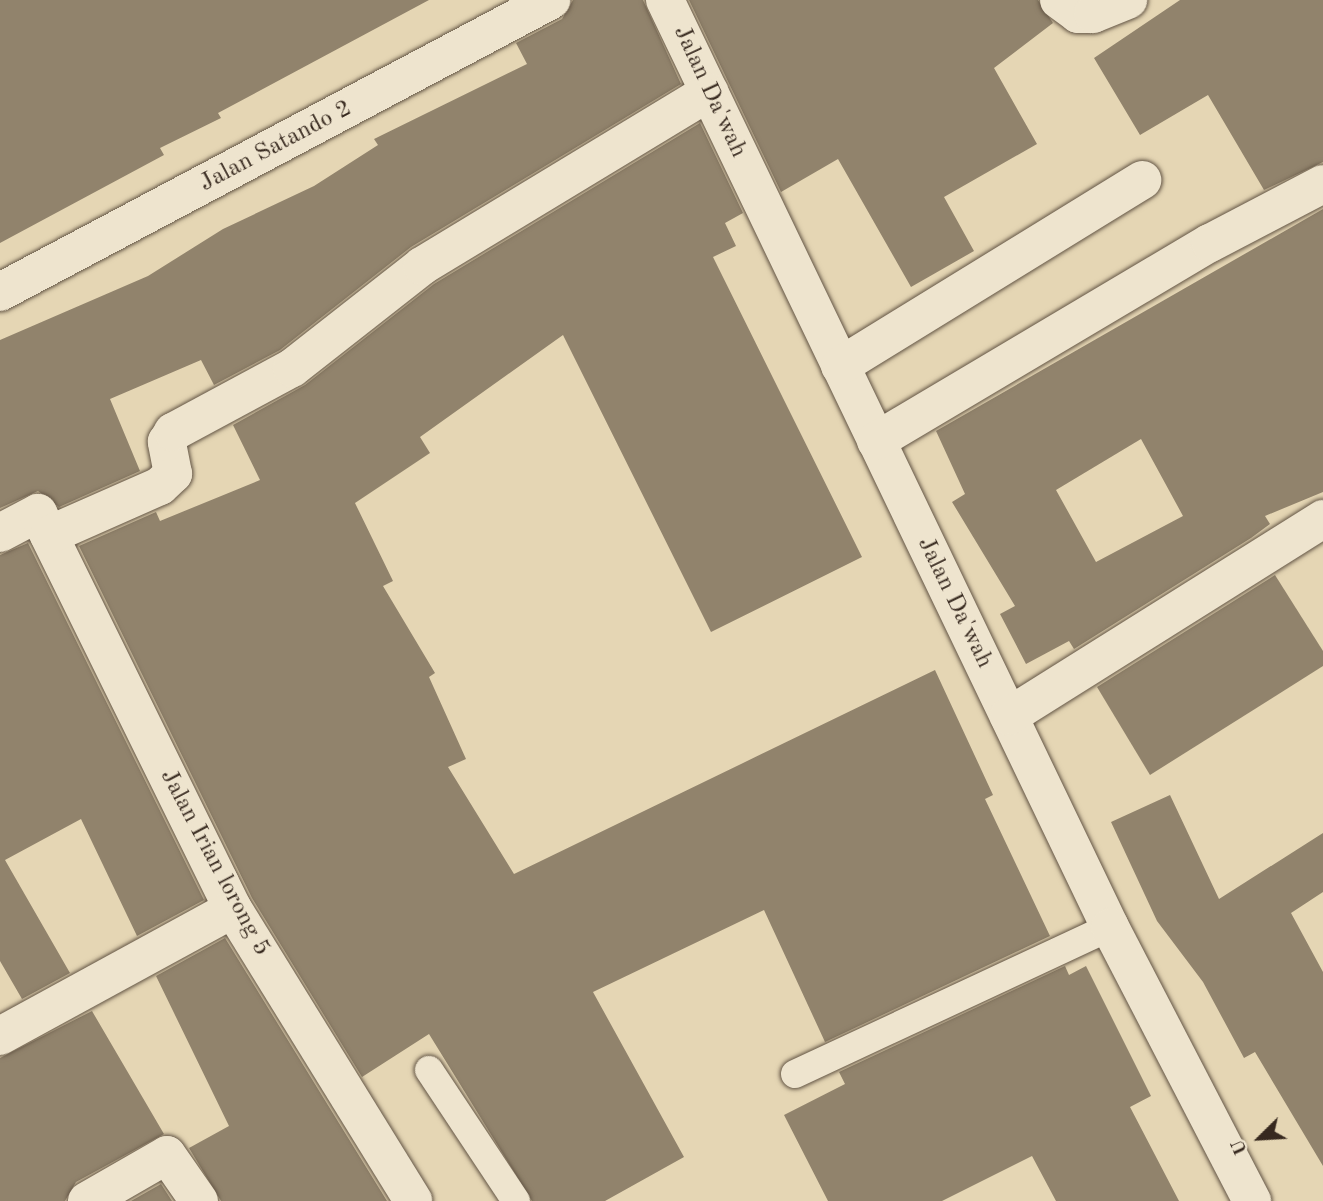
<!DOCTYPE html>
<html>
<head>
<meta charset="utf-8">
<style>
	body { margin:0 }
	#map { position:relative; width:1323px; height:1201px; overflow:hidden; background:#e5d6b4; font-family:"Old Standard TT",serif }
	div>[style] { position:absolute }
	.building>* { inset:0; background:#91836c }
	.roads { filter:drop-shadow(0 0 2px #625444) drop-shadow(0 0 2px #625444) }
	.lane>* { height:28px; margin:-14px; padding:0 14px; transform-origin:14px; border-radius:14px; background:#eee4ce }
	.street>* { height:38px; margin:-19px; padding:0 19px; transform-origin:19px; border-radius:19px; background:#eee4ce }
	span { translate:-50% -50%; white-space:nowrap; text-align:center; line-height:1.15; -webkit-text-stroke:6px #eee4ce; paint-order:stroke }
	.street-label { font-size:24px; color:#37291f }
	.north { position:absolute; left:1225px; top:1103px; width:70px; height:70px; -webkit-text-stroke:5px #eee4ce; paint-order:stroke; rotate:246deg; font-size:19px; font-weight:700; line-height:28px; text-align:center; color:#37291f }
	.north::after { content:''; display:block; margin:auto; width:24px; height:32px; background:#37291f; clip-path:polygon(50% 0,100% 100%,50% 72%,0 100%) }
</style>
</head>
<body>
<div id="map">
	<div class="building">
		<div style="clip-path:polygon(0 0,429px 0,218px 113px,221px 118px,160px 148px,164px 155px,0 243px)"></div>
		<div style="clip-path:polygon(573px 0,643px 0,681px 84px,411px 247px,280px 350px,214px 385px,201px 360px,110px 399px,140px 471px,59px 507px,38px 491px,0 508px,0 340px,148px 276px,223px 229px,314px 186px,378px 145px,374px 139px,527px 64px,516px 43px,562px 19px)"></div>
		<div style="clip-path:polygon(689px 0,1038px 0,1053px 23px,994px 68px,1037px 144px,944px 197px,974px 251px,911px 287px,838px 159px,781px 192px)"></div>
		<div style="clip-path:polygon(1180px 0,1323px 0,1323px 162px,1264px 190px,1208px 95px,1140px 135px,1094px 58px)"></div>
		<div style="clip-path:polygon(700px 123px,743px 213px,725px 223px,736px 246px,713px 257px,862px 557px,711px 632px,563px 335px,420px 437px,430px 453px,355px 503px,393px 581px,383px 586px,435px 673px,429px 677px,466px 759px,448px 767px,514px 874px,935px 670px,993px 795px,985px 799px,1050px 936px,825px 1042px,764px 910px,593px 992px,684px 1157px,605px 1201px,532px 1201px,429px 1034px,362px 1077px,252px 898px,79px 546px,156px 512px,160px 521px,260px 480px,233px 425px,305px 385px,434px 284px)"></div>
		<div style="clip-path:polygon(evenodd,1323px 209px,1323px 492px,1265px 516px,1270px 524px,1251px 538px,1074px 649px,1069px 641px,1026px 664px,1000px 614px,1015px 606px,952px 502px,965px 494px,936px 431px,1323px 209px,1141px 439px,1183px 516px,1096px 562px,1056px 490px,1141px 439px)"></div>
		<div style="clip-path:polygon(28px 543px,204px 900px,137px 936px,81px 819px,5px 860px,70px 973px,22px 999px,0 961px,0 555px)"></div>
		<div style="clip-path:polygon(1275px 575px,1323px 651px,1323px 666px,1150px 775px,1097px 687px)"></div>
		<div style="clip-path:polygon(1170px 795px,1219px 899px,1323px 833px,1323px 892px,1291px 913px,1323px 972px,1323px 1166px,1255px 1052px,1244px 1058px,1203px 982px,1157px 921px,1111px 822px)"></div>
		<div style="clip-path:polygon(225px 938px,387px 1201px,221px 1201px,189px 1148px,229px 1126px,156px 976px)"></div>
		<div style="clip-path:polygon(1065px 966px,1069px 975px,1086px 966px,1151px 1096px,1130px 1107px,1179px 1201px,1056px 1201px,1032px 1156px,942px 1201px,828px 1201px,784px 1115px,845px 1084px,839px 1072px)"></div>
		<div style="clip-path:polygon(92px 1011px,164px 1134px,76px 1182px,65px 1201px,0 1201px,0 1058px)"></div>
		<div style="clip-path:polygon(161px 1184px,172px 1201px,131px 1201px)"></div>
	</div>
	<div class="roads">
		<div class="lane">
			<div style="left:429px;top:1070px;width:157px;rotate:56.4deg"></div>
			<div style="left:795px;top:1074px;width:348px;rotate:-25deg"></div>
		</div>
		<div class="street">
			<div style="left:665px;top:0;width:1028px;rotate:64.36deg"></div>
			<div style="left:1110px;top:927px;width:309px;rotate:62.6deg"></div>
			<div style="left:1059px;top:0;width:24px;rotate:36deg"></div>
			<div style="left:1078px;top:14px;width:15px"></div>
			<div style="left:1093px;top:14px;width:38px;rotate:-22deg"></div>
			<div style="left:0;top:292px;width:624px;rotate:-27.92deg"></div>
			<div style="left:840px;top:366px;width:355px;rotate:-31.6deg"></div>
			<div style="left:876px;top:441px;width:388px;rotate:-30.7deg"></div>
			<div style="left:1210px;top:243px;width:127px;rotate:-27.6deg"></div>
			<div style="left:0;top:533px;width:43px;rotate:-27.8deg"></div>
			<div style="left:38px;top:513px;width:441px;rotate:63.8deg"></div>
			<div style="left:233px;top:909px;width:343px;rotate:58.3deg"></div>
			<div style="left:49px;top:535px;width:121px;rotate:-23.8deg"></div>
			<div style="left:160px;top:486px;width:18px;rotate:-43deg"></div>
			<div style="left:173px;top:474px;width:33px;rotate:-101deg"></div>
			<div style="left:167px;top:442px;width:12px;rotate:-59deg"></div>
			<div style="left:173px;top:432px;width:135px;rotate:-28.3deg"></div>
			<div style="left:292px;top:368px;width:165px;rotate:-38.1deg"></div>
			<div style="left:422px;top:266px;width:336px;rotate:-31.2deg"></div>
			<div style="left:1009px;top:716px;width:371px;rotate:-32.1deg"></div>
			<div style="left:0;top:1036px;width:265px;rotate:-28.6deg"></div>
			<div style="left:87px;top:1201px;width:92px;rotate:-29.9deg"></div>
			<div style="left:167px;top:1155px;width:56px;rotate:55.2deg"></div>
		</div>
	</div>
	<div class="street-label">
		<span style="left:709px;top:92px;rotate:65deg">Jalan Da'wah</span>
		<span style="left:276px;top:147px;rotate:-28deg">Jalan Satando 2</span>
		<span style="left:954px;top:603px;rotate:64deg">Jalan Da'wah</span>
		<span style="left:214px;top:863px;rotate:62deg">Jalan Irian lorong 5</span>
	</div>
	<div class="north">U</div>
</div>
</body>
</html>
